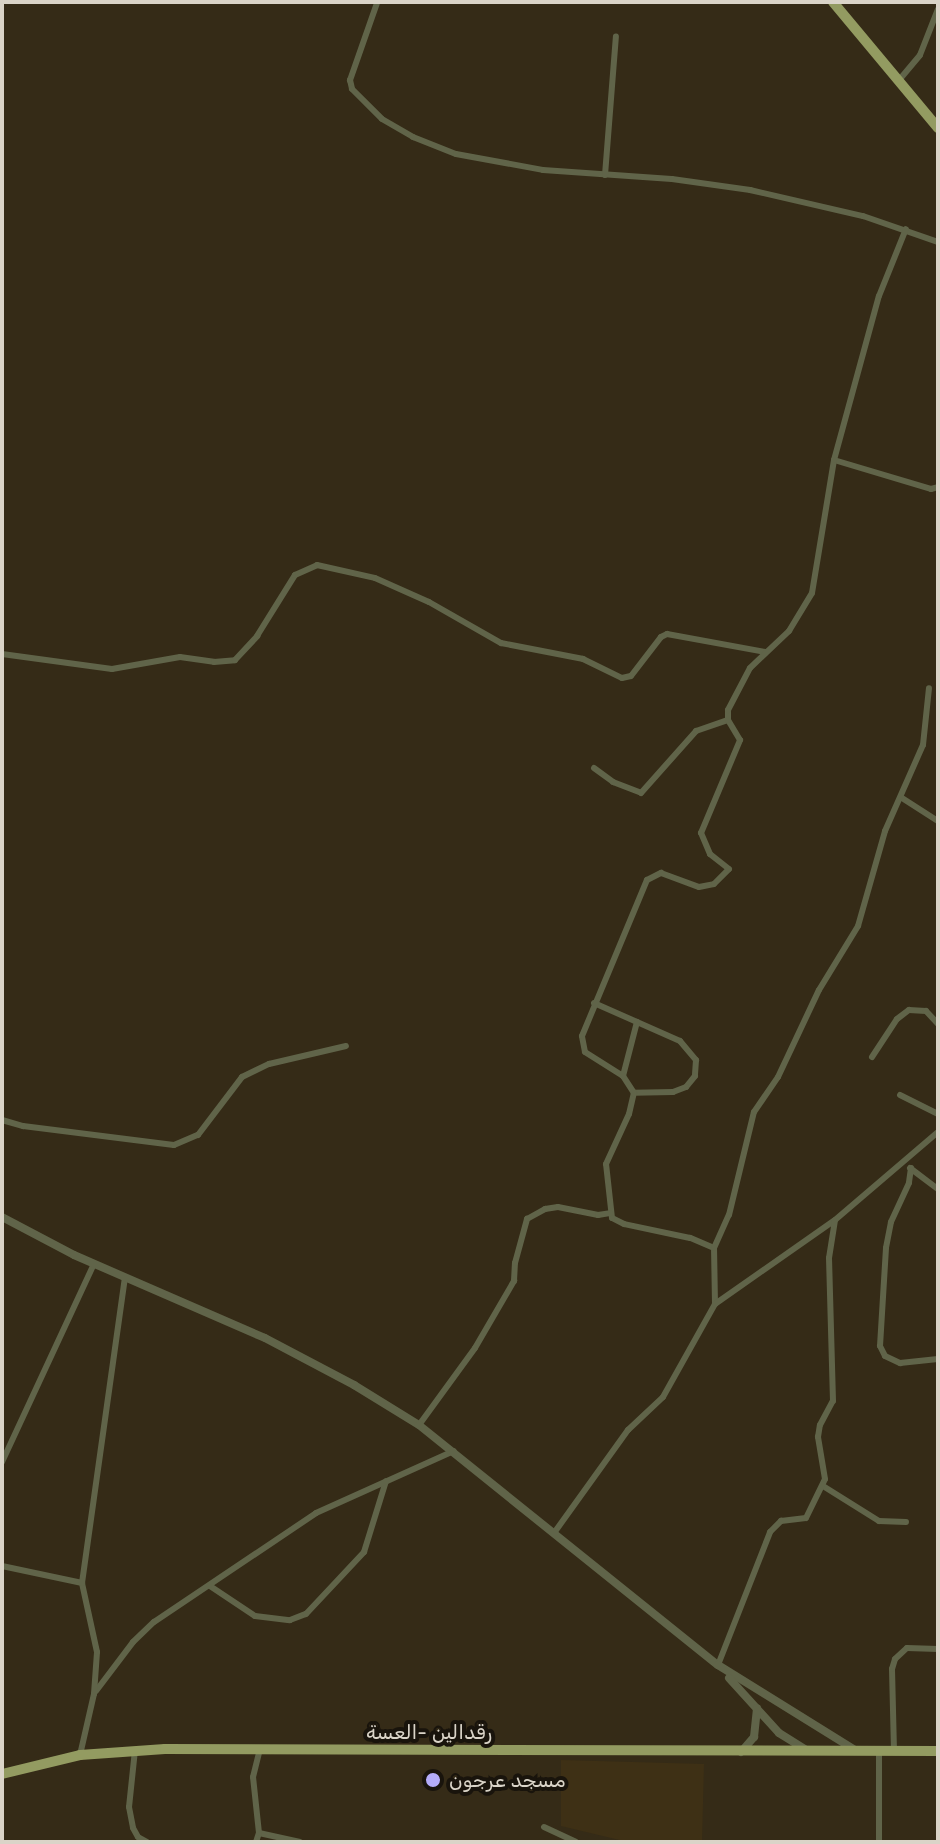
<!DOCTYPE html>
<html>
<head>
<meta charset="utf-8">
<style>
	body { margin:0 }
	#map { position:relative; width:940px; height:1844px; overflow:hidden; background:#352b17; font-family:Rubik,Vazirmatn,sans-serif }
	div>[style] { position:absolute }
	.built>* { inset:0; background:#3e3015 }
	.minor>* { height:6px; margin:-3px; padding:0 3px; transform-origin:3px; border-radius:3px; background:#606449 }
	.tertiary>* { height:8px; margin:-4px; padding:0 4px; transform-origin:4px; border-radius:4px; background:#606449 }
	.primary>* { height:10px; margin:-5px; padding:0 5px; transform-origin:5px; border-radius:5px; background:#939b61 }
	.dots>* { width:22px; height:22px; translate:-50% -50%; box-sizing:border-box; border:4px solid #19140c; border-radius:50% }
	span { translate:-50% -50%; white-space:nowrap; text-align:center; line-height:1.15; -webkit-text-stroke:8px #19140c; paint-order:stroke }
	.street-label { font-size:20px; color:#dad4c8 }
	.poi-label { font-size:20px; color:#dad4c8 }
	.left { translate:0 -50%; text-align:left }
	.frame { position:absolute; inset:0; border:4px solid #dad4c8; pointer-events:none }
</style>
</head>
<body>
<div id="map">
	<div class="built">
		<div style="clip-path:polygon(561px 1760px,704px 1764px,702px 1842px,628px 1842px,561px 1826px)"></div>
	</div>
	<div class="minor">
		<div style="left:377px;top:3px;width:82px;rotate:109.3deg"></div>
		<div style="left:350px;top:80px;width:9px;rotate:77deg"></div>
		<div style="left:352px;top:89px;width:42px;rotate:45deg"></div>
		<div style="left:382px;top:119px;width:36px;rotate:30deg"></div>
		<div style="left:413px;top:137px;width:46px;rotate:21.6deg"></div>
		<div style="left:456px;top:154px;width:88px;rotate:10.4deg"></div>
		<div style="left:543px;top:170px;width:129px;rotate:4deg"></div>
		<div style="left:672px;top:179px;width:79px;rotate:8deg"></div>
		<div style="left:750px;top:190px;width:116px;rotate:13deg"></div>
		<div style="left:863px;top:216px;width:79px;rotate:19.1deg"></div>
		<div style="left:900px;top:79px;width:31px;rotate:-50deg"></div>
		<div style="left:920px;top:55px;width:49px;rotate:-68.6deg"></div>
		<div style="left:605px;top:175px;width:139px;rotate:-85.5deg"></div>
		<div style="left:834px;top:460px;width:101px;rotate:16.6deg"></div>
		<div style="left:931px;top:489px;width:7px;rotate:-16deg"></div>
		<div style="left:2px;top:654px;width:111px;rotate:7.8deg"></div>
		<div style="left:112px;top:669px;width:69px;rotate:-10deg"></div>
		<div style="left:180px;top:657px;width:34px;rotate:8deg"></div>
		<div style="left:214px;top:662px;width:21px;rotate:-5deg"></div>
		<div style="left:235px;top:660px;width:33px;rotate:-47deg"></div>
		<div style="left:257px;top:636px;width:72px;rotate:-58.1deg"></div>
		<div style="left:295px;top:575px;width:24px;rotate:-24deg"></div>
		<div style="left:317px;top:565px;width:59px;rotate:12.6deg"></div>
		<div style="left:375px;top:578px;width:59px;rotate:24deg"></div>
		<div style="left:429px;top:602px;width:83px;rotate:29.7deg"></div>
		<div style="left:501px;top:643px;width:84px;rotate:11deg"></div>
		<div style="left:583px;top:659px;width:43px;rotate:26deg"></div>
		<div style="left:622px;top:678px;width:9px;rotate:-13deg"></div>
		<div style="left:631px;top:676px;width:49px;rotate:-52.4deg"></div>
		<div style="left:661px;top:637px;width:7px;rotate:-27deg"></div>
		<div style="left:667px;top:634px;width:100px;rotate:10.4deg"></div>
		<div style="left:594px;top:768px;width:24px;rotate:36deg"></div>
		<div style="left:613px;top:782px;width:30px;rotate:21deg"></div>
		<div style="left:641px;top:793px;width:83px;rotate:-48.4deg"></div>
		<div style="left:696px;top:731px;width:34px;rotate:-19deg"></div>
		<div style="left:902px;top:798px;width:43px;rotate:32.6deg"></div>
		<div style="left:594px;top:1003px;width:94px;rotate:23.8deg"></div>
		<div style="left:680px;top:1041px;width:25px;rotate:50deg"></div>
		<div style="left:696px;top:1060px;width:16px;rotate:94deg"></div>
		<div style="left:695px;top:1076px;width:14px;rotate:129deg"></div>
		<div style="left:686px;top:1087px;width:14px;rotate:159deg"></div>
		<div style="left:673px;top:1092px;width:39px;rotate:179deg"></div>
		<div style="left:872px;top:1057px;width:45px;rotate:-56.7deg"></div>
		<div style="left:897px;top:1019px;width:15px;rotate:-37deg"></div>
		<div style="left:909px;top:1010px;width:17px;rotate:3deg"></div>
		<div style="left:926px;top:1011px;width:18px;rotate:47deg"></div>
		<div style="left:623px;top:1076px;width:56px;rotate:-75.5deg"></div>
		<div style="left:900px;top:1095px;width:42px;rotate:26.6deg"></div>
		<div style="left:2px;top:1120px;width:22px;rotate:16deg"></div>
		<div style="left:23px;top:1126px;width:152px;rotate:7.2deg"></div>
		<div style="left:174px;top:1145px;width:26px;rotate:-23deg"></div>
		<div style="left:198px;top:1135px;width:73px;rotate:-52.8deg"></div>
		<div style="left:242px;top:1077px;width:30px;rotate:-26deg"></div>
		<div style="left:269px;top:1064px;width:79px;rotate:-13.2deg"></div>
		<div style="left:910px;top:1168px;width:35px;rotate:37deg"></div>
		<div style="left:911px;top:1168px;width:15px;rotate:98deg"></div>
		<div style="left:909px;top:1183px;width:43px;rotate:114.8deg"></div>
		<div style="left:891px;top:1222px;width:26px;rotate:101deg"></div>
		<div style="left:886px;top:1248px;width:98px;rotate:93.5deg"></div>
		<div style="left:880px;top:1346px;width:11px;rotate:63deg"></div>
		<div style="left:885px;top:1356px;width:17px;rotate:25deg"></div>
		<div style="left:900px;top:1363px;width:38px;rotate:-6deg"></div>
		<div style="left:714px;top:1248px;width:26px;rotate:-157deg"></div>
		<div style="left:690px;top:1238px;width:67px;rotate:-168deg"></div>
		<div style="left:624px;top:1224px;width:13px;rotate:-153deg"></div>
		<div style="left:612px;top:1218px;width:54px;rotate:-96.3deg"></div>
		<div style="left:606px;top:1164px;width:55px;rotate:-65.3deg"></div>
		<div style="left:629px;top:1114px;width:22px;rotate:-77deg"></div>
		<div style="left:634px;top:1093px;width:20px;rotate:-123deg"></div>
		<div style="left:623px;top:1076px;width:45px;rotate:-147.7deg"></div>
		<div style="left:585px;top:1052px;width:16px;rotate:-101deg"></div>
		<div style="left:582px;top:1036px;width:169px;rotate:-67.4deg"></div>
		<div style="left:647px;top:880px;width:16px;rotate:-27deg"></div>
		<div style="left:661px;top:873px;width:40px;rotate:20.2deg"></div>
		<div style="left:699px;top:887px;width:15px;rotate:-11deg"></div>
		<div style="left:714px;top:884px;width:21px;rotate:-45deg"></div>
		<div style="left:729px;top:869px;width:24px;rotate:-142deg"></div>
		<div style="left:710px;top:854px;width:23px;rotate:-113deg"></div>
		<div style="left:701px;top:833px;width:101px;rotate:-67.2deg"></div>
		<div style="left:740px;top:740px;width:23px;rotate:-121deg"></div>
		<div style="left:728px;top:720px;width:10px;rotate:-90deg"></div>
		<div style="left:728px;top:710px;width:47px;rotate:-62.4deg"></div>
		<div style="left:750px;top:668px;width:54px;rotate:-43.5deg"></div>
		<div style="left:789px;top:631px;width:44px;rotate:-58.8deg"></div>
		<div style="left:812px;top:593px;width:135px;rotate:-80.6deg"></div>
		<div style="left:834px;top:460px;width:170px;rotate:-74.7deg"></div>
		<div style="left:879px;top:296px;width:72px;rotate:-68.1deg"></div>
		<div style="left:715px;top:1304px;width:56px;rotate:-91deg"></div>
		<div style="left:714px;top:1248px;width:36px;rotate:-66deg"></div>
		<div style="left:729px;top:1215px;width:106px;rotate:-76.4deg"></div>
		<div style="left:754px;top:1112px;width:42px;rotate:-55.6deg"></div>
		<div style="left:778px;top:1077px;width:96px;rotate:-64.8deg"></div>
		<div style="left:819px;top:990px;width:75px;rotate:-58.6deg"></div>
		<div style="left:858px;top:926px;width:99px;rotate:-74.1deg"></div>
		<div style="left:885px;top:831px;width:94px;rotate:-66.2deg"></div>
		<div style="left:923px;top:745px;width:57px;rotate:-84deg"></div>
		<div style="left:419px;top:1425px;width:95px;rotate:-54deg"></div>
		<div style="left:475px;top:1348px;width:78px;rotate:-59.8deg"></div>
		<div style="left:514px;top:1281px;width:18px;rotate:-87deg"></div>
		<div style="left:515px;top:1263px;width:46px;rotate:-74.7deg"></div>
		<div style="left:527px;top:1219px;width:21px;rotate:-29deg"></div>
		<div style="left:545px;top:1209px;width:13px;rotate:-9deg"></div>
		<div style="left:558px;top:1207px;width:41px;rotate:11.3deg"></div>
		<div style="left:598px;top:1215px;width:12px;rotate:-9deg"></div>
		<div style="left:2px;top:1462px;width:218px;rotate:-65.1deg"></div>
		<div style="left:823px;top:1486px;width:66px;rotate:32deg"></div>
		<div style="left:879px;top:1521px;width:27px;rotate:2deg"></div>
		<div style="left:554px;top:1533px;width:127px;rotate:-54.3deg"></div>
		<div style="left:628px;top:1430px;width:48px;rotate:-43.3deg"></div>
		<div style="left:663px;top:1397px;width:107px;rotate:-60.8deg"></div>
		<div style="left:715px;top:1304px;width:146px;rotate:-35deg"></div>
		<div style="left:835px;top:1220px;width:135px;rotate:-40.5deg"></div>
		<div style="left:2px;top:1566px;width:82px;rotate:12deg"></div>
		<div style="left:210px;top:1586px;width:54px;rotate:33.7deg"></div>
		<div style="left:255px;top:1616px;width:35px;rotate:7deg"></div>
		<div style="left:290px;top:1620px;width:17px;rotate:-21deg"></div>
		<div style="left:306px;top:1614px;width:85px;rotate:-46.9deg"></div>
		<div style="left:364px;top:1552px;width:74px;rotate:-72.8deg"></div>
		<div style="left:718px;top:1665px;width:143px;rotate:-68.6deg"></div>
		<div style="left:770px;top:1532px;width:16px;rotate:-45deg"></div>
		<div style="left:781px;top:1521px;width:25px;rotate:-7deg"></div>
		<div style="left:806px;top:1518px;width:43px;rotate:-64deg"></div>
		<div style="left:825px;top:1479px;width:43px;rotate:-99.5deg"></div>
		<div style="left:818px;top:1437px;width:12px;rotate:-81deg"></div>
		<div style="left:820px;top:1425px;width:27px;rotate:-62deg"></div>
		<div style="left:833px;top:1401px;width:143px;rotate:-91.6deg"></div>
		<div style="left:829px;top:1258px;width:37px;rotate:-81deg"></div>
		<div style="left:96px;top:1691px;width:61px;rotate:-52.9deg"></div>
		<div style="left:133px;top:1642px;width:29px;rotate:-44deg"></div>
		<div style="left:154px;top:1622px;width:195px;rotate:-33.9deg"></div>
		<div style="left:316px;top:1513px;width:151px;rotate:-24.2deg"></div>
		<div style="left:135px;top:1750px;width:57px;rotate:96deg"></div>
		<div style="left:129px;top:1807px;width:21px;rotate:79deg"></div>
		<div style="left:133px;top:1828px;width:10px;rotate:61deg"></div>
		<div style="left:138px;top:1837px;width:10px;rotate:29deg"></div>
		<div style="left:894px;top:1751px;width:82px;rotate:-91.4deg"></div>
		<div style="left:892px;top:1669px;width:10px;rotate:-73deg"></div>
		<div style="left:895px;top:1659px;width:16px;rotate:-43deg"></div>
		<div style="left:907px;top:1648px;width:31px;rotate:2deg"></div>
		<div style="left:879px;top:1752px;width:90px;rotate:90deg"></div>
		<div style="left:80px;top:1755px;width:63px;rotate:-77.1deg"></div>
		<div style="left:94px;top:1694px;width:42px;rotate:-85.9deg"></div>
		<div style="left:97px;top:1652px;width:71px;rotate:-102.3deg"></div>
		<div style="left:82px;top:1583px;width:308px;rotate:-82deg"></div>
		<div style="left:544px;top:1827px;width:35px;rotate:25deg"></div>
		<div style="left:259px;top:1833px;width:42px;rotate:12.4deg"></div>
		<div style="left:256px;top:1842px;width:9px;rotate:-72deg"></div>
		<div style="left:259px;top:1833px;width:56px;rotate:-96.1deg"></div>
		<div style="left:253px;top:1777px;width:29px;rotate:-76deg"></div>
	</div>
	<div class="tertiary">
		<div style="left:2px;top:1217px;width:81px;rotate:27.8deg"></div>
		<div style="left:74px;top:1255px;width:208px;rotate:23.5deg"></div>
		<div style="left:265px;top:1338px;width:101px;rotate:27.8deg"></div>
		<div style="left:354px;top:1385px;width:76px;rotate:31.6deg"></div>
		<div style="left:419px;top:1425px;width:383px;rotate:38.8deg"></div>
		<div style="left:718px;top:1665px;width:161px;rotate:31.8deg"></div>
		<div style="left:729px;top:1678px;width:74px;rotate:47.7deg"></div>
		<div style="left:779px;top:1733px;width:32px;rotate:32deg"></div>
		<div style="left:741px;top:1752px;width:20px;rotate:-49deg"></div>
		<div style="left:754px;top:1737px;width:29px;rotate:-84deg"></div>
	</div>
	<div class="primary">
		<div style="left:833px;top:2px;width:164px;rotate:50.2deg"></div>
		<div style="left:2px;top:1774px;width:80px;rotate:-13.7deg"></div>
		<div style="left:80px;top:1755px;width:85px;rotate:-4deg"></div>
		<div style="left:165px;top:1749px;width:773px;rotate:0.15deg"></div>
	</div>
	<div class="dots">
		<div style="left:433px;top:1780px;background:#b4acf9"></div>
	</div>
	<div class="street-label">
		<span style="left:429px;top:1732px">رقدالين -العسة</span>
	</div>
	<div class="poi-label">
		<span class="left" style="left:449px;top:1780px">مسجد عرجون</span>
	</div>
	<div class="frame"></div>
</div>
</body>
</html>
